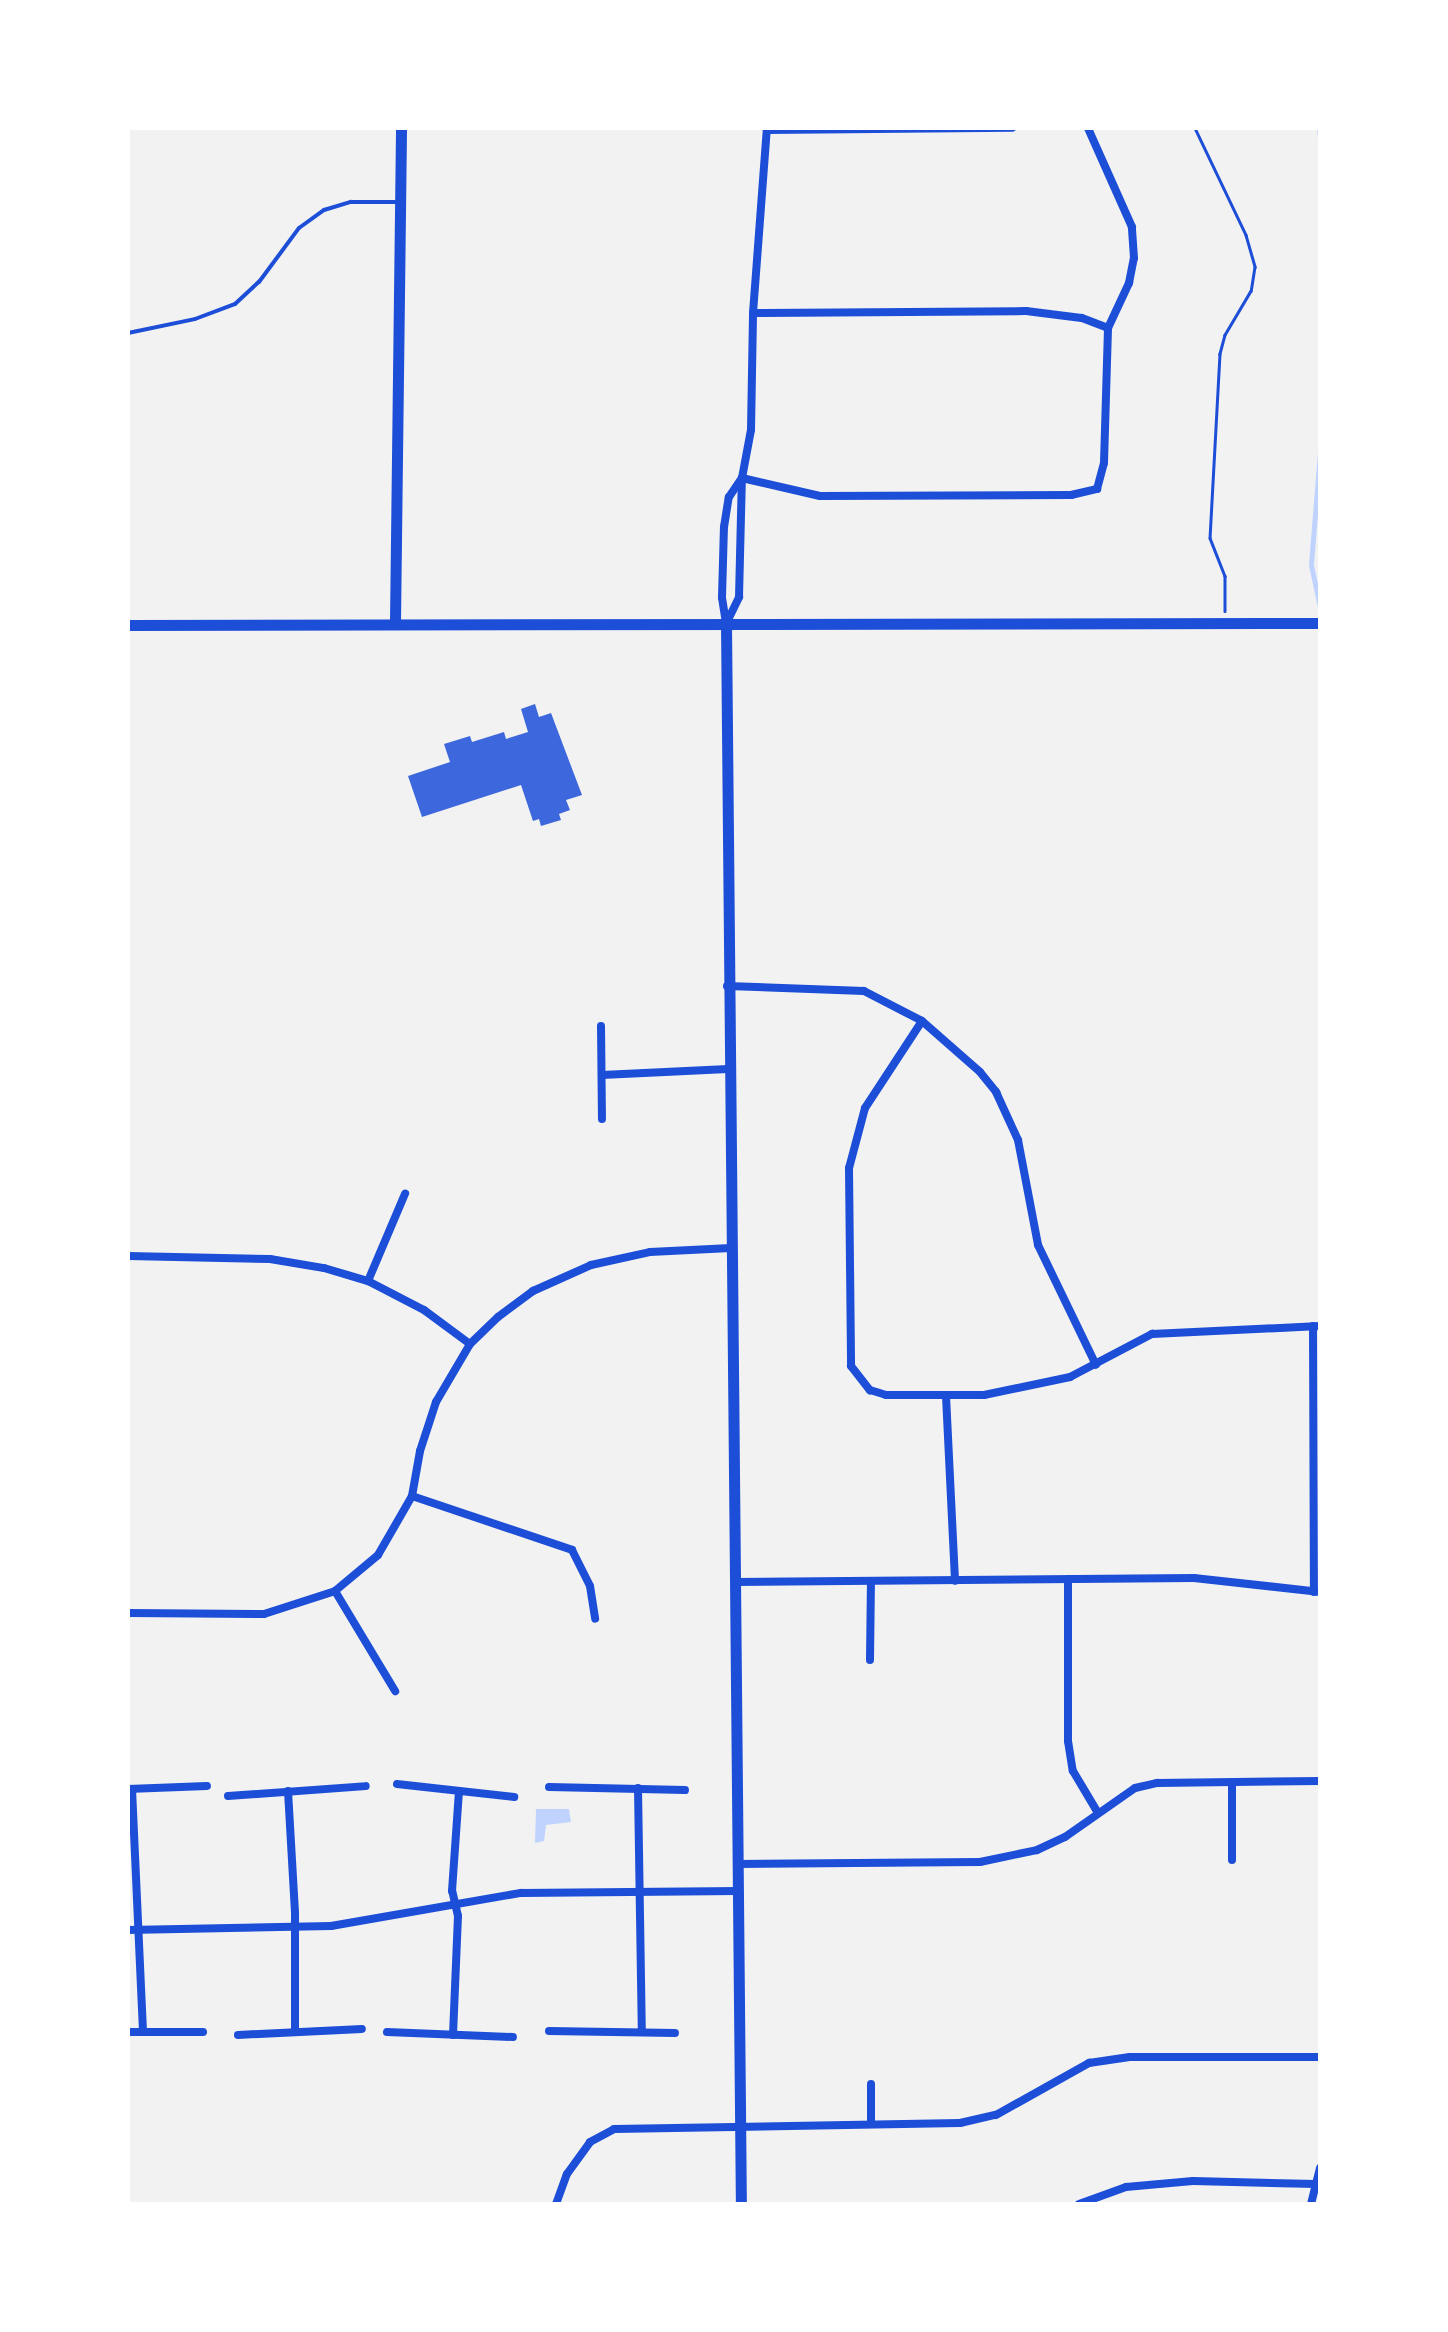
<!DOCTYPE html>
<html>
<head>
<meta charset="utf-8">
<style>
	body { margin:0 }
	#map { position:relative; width:1448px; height:2332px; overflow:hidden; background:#f2f2f2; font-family:Barlow,sans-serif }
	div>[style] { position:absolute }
	.water>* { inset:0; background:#bfd3fe }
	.stream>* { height:5px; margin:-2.5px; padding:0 2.5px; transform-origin:2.5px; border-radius:2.5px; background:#bfd3fe }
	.building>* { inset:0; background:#3d67dc }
	.path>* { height:2.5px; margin:-1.25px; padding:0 1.25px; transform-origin:1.25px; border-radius:1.25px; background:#1d4ed8 }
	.service>* { height:4px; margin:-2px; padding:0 2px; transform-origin:2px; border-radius:2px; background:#1d4ed8 }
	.minor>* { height:8px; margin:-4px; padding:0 4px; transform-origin:4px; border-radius:4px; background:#1d4ed8 }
	.secondary>* { height:11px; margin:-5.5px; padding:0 5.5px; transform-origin:5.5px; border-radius:5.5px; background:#1d4ed8 }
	span { translate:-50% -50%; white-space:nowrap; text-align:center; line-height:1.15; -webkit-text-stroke:10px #fff; paint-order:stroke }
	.frame { position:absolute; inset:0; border:130px solid #fff; pointer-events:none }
</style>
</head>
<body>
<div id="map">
	<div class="water">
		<div style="clip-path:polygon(536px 1809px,569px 1809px,571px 1822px,546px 1825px,544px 1841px,535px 1843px)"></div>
	</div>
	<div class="stream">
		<div style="left:1319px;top:128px;width:9px;rotate:84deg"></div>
		<div style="left:1320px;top:452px;width:113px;rotate:94.6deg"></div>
		<div style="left:1311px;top:565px;width:43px;rotate:77.9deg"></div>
	</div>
	<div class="building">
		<div style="clip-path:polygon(535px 704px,539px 717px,551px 713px,582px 795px,566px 800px,570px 810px,559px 814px,561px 820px,541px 826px,539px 819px,533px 821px,521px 785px,422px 817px,408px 776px,450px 762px,444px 744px,470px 736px,472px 742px,504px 732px,506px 739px,528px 732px,521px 709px)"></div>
	</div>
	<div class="path">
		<div style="left:1195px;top:128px;width:119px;rotate:64.5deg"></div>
		<div style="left:1246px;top:235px;width:33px;rotate:74deg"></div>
		<div style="left:1255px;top:267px;width:24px;rotate:99deg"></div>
		<div style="left:1251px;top:291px;width:51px;rotate:120.6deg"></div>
		<div style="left:1225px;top:335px;width:20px;rotate:105deg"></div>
		<div style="left:1220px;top:354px;width:184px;rotate:93.1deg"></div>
		<div style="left:1210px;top:538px;width:41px;rotate:68.5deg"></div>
		<div style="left:1225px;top:576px;width:35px;rotate:90deg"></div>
	</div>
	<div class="service">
		<div style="left:128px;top:333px;width:68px;rotate:-11.8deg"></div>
		<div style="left:195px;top:319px;width:43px;rotate:-20.6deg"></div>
		<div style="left:235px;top:304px;width:33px;rotate:-43deg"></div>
		<div style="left:259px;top:282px;width:67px;rotate:-53.5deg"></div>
		<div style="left:299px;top:228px;width:31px;rotate:-36deg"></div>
		<div style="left:324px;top:210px;width:28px;rotate:-17deg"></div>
		<div style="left:351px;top:202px;width:44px"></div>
	</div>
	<div class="minor">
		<div style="left:767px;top:130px;width:245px;rotate:-0.5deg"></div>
		<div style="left:753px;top:313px;width:273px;rotate:-0.4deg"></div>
		<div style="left:1026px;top:311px;width:56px;rotate:7.1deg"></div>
		<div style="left:1082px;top:318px;width:28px;rotate:21deg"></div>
		<div style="left:742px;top:478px;width:80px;rotate:13deg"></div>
		<div style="left:820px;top:496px;width:251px;rotate:-0.2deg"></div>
		<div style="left:1071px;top:495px;width:27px;rotate:-13deg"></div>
		<div style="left:1097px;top:489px;width:27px;rotate:-75deg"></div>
		<div style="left:1104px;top:463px;width:135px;rotate:-88.3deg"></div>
		<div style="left:1108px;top:328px;width:50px;rotate:-65deg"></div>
		<div style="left:1129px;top:283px;width:25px;rotate:-79deg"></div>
		<div style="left:1134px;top:258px;width:31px;rotate:-94deg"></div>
		<div style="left:1132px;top:227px;width:108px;rotate:-114deg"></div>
		<div style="left:726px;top:623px;width:26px;rotate:-99deg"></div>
		<div style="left:722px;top:597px;width:70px;rotate:-88.4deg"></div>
		<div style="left:724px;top:527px;width:30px;rotate:-81deg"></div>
		<div style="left:729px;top:497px;width:23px;rotate:-56deg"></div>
		<div style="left:726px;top:624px;width:30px;rotate:-64deg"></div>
		<div style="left:739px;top:597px;width:119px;rotate:-88.6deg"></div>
		<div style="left:742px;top:478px;width:49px;rotate:-79.4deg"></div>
		<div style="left:751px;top:430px;width:117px;rotate:-89deg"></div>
		<div style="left:753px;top:313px;width:186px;rotate:-85.7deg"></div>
		<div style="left:727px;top:986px;width:137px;rotate:2.1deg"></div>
		<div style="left:864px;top:991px;width:65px;rotate:27.3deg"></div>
		<div style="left:922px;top:1021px;width:77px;rotate:41.3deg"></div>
		<div style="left:980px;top:1072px;width:26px;rotate:51deg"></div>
		<div style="left:996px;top:1092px;width:53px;rotate:65.4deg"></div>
		<div style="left:1018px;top:1140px;width:107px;rotate:79.2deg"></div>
		<div style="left:1038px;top:1245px;width:133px;rotate:64.2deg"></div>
		<div style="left:922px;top:1021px;width:104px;rotate:123.2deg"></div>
		<div style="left:865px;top:1108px;width:62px;rotate:104.9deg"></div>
		<div style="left:849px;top:1168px;width:198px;rotate:89.4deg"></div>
		<div style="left:851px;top:1366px;width:31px;rotate:52deg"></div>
		<div style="left:870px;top:1390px;width:17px;rotate:17deg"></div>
		<div style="left:886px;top:1395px;width:98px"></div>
		<div style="left:984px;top:1395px;width:88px;rotate:-11.8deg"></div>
		<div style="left:1070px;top:1377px;width:93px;rotate:-27.7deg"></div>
		<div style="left:1152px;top:1334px;width:168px;rotate:-2.7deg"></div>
		<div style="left:601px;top:1026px;width:93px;rotate:89.4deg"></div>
		<div style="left:602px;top:1075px;width:126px;rotate:-2.7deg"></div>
		<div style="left:128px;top:1256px;width:142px;rotate:1.2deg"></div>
		<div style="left:270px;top:1259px;width:55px;rotate:9.5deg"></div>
		<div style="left:324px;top:1268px;width:46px;rotate:16.5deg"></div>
		<div style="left:368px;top:1281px;width:63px;rotate:27.4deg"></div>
		<div style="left:424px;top:1310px;width:57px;rotate:36.5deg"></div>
		<div style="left:368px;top:1281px;width:95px;rotate:-67deg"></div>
		<div style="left:1313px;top:1326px;width:266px;rotate:89.8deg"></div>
		<div style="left:946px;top:1396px;width:185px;rotate:87.2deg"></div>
		<div style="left:412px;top:1496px;width:169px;rotate:18.6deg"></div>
		<div style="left:572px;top:1550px;width:40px;rotate:63.4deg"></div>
		<div style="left:590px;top:1586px;width:33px;rotate:81deg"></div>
		<div style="left:1068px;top:1579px;width:162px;rotate:90deg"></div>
		<div style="left:1068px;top:1741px;width:30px;rotate:81deg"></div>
		<div style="left:1073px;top:1771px;width:49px;rotate:59.2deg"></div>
		<div style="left:735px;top:1582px;width:459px;rotate:-0.5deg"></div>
		<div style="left:1194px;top:1578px;width:127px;rotate:6.3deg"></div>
		<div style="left:335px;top:1591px;width:117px;rotate:59deg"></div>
		<div style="left:128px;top:1613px;width:136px;rotate:0.4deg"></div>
		<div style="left:264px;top:1614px;width:75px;rotate:-17.9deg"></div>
		<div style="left:335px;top:1591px;width:56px;rotate:-39.9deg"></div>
		<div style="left:378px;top:1555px;width:68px;rotate:-60deg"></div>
		<div style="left:412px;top:1496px;width:46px;rotate:-79.9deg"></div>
		<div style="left:420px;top:1451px;width:52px;rotate:-71.9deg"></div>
		<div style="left:436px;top:1402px;width:67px;rotate:-59.6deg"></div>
		<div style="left:470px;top:1344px;width:39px;rotate:-44deg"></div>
		<div style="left:498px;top:1317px;width:44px;rotate:-36.6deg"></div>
		<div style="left:533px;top:1291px;width:64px;rotate:-24.1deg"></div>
		<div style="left:591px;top:1265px;width:60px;rotate:-12.4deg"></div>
		<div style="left:650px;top:1252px;width:81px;rotate:-2.8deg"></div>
		<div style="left:870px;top:1660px;width:79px;rotate:-89.3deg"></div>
		<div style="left:1232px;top:1783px;width:77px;rotate:90deg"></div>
		<div style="left:397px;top:1784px;width:118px;rotate:6.3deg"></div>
		<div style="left:549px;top:1787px;width:136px;rotate:1.3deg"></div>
		<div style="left:638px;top:1788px;width:244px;rotate:89.1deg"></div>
		<div style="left:128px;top:1789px;width:79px;rotate:-2.2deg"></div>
		<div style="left:132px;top:1789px;width:243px;rotate:87.4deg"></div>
		<div style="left:288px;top:1791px;width:123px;rotate:86.7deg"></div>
		<div style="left:295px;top:1914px;width:118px;rotate:90deg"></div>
		<div style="left:228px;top:1796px;width:138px;rotate:-4.1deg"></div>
		<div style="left:738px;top:1864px;width:242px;rotate:-0.5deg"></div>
		<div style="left:980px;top:1862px;width:58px;rotate:-11.9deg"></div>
		<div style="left:1037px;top:1850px;width:31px;rotate:-25deg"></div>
		<div style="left:1065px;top:1837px;width:85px;rotate:-35deg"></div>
		<div style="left:1135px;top:1788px;width:23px;rotate:-13deg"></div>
		<div style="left:1157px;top:1783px;width:163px;rotate:-0.7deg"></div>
		<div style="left:128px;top:1930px;width:203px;rotate:-1.1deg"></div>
		<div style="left:331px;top:1926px;width:193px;rotate:-9.9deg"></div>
		<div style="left:521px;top:1893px;width:217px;rotate:-0.5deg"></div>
		<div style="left:549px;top:2031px;width:126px;rotate:0.9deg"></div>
		<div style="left:128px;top:2032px;width:75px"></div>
		<div style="left:387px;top:2032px;width:126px;rotate:2.3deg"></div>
		<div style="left:238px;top:2035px;width:124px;rotate:-2.8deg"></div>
		<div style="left:453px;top:2035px;width:119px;rotate:-87.6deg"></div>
		<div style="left:458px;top:1916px;width:26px;rotate:-103deg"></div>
		<div style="left:452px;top:1891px;width:100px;rotate:-86deg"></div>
		<div style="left:871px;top:2084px;width:40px;rotate:90deg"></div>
		<div style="left:556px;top:2204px;width:32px;rotate:-70deg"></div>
		<div style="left:567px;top:2174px;width:39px;rotate:-54deg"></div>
		<div style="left:590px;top:2142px;width:27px;rotate:-28deg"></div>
		<div style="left:614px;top:2129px;width:346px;rotate:-1deg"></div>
		<div style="left:960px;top:2123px;width:37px;rotate:-13deg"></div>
		<div style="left:996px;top:2115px;width:107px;rotate:-29.2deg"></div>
		<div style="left:1089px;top:2063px;width:41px;rotate:-8.3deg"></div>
		<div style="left:1130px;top:2057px;width:190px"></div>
		<div style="left:1079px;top:2204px;width:50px;rotate:-19.9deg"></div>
		<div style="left:1126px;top:2187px;width:67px;rotate:-5.1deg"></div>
		<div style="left:1193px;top:2181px;width:123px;rotate:1.4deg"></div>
		<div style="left:1311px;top:2204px;width:37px;rotate:-76deg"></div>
	</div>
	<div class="secondary">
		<div style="left:395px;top:622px;width:494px;rotate:-89.3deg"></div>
		<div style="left:726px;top:624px;width:1580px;rotate:89.46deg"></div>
		<div style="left:128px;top:625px;width:1192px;rotate:-0.1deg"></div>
	</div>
	<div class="frame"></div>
</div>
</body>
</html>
